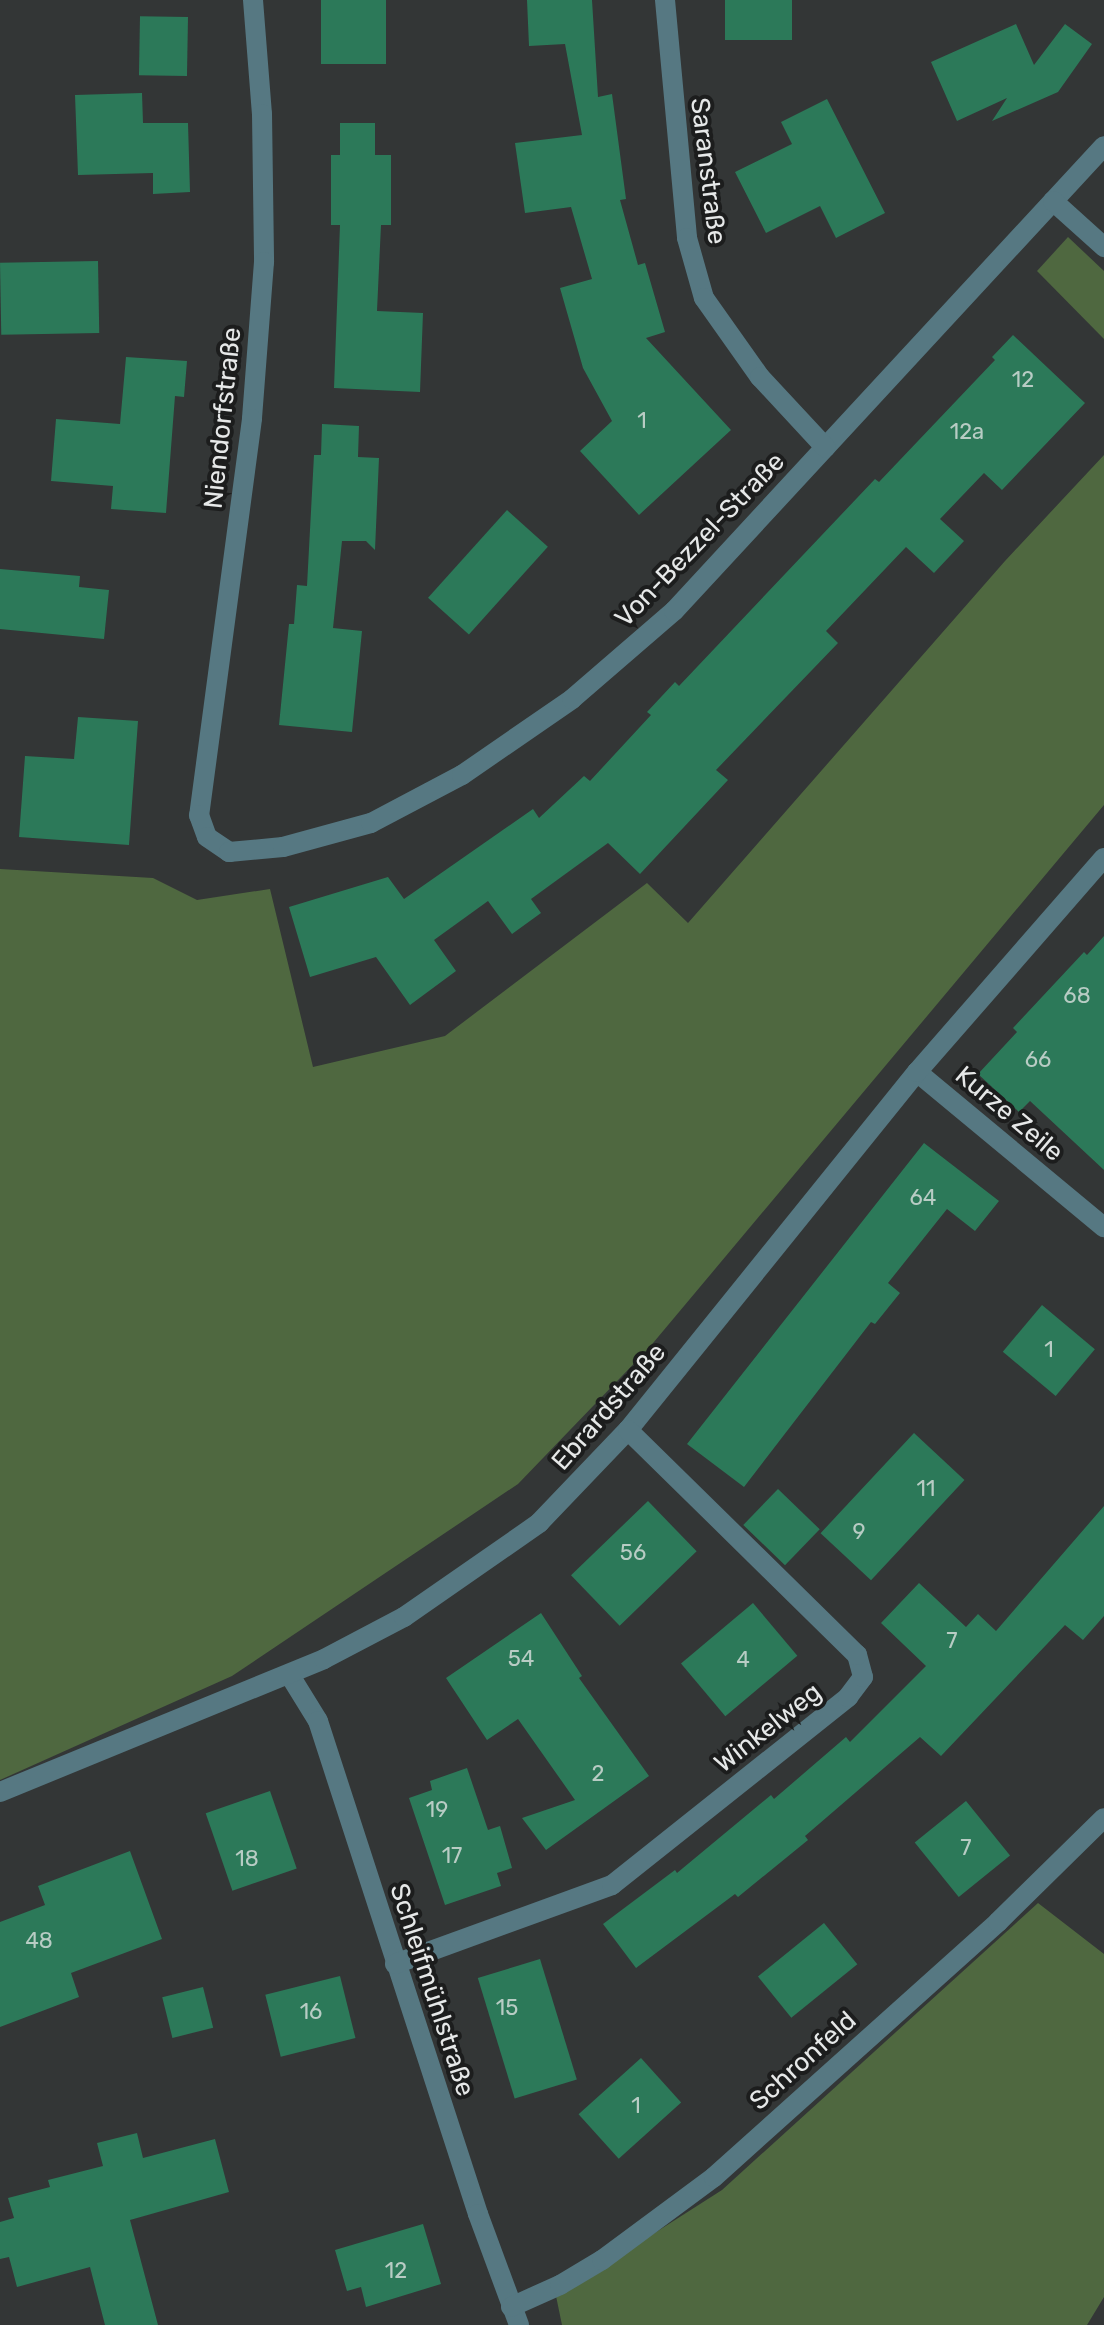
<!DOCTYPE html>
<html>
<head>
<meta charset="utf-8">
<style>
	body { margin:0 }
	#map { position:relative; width:1104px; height:2325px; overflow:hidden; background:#333636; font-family:Rubik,sans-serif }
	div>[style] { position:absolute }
	.green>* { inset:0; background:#4f6840 }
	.building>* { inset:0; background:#2c7959; transform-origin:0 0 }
	.minor>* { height:20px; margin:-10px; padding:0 10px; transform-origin:10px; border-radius:10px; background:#567882 }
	span { translate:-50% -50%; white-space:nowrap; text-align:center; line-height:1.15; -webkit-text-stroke:8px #1c1d1d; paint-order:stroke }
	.number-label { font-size:22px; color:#b8ccc4 }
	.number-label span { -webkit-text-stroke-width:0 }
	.street-label { font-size:26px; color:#e6e8e8 }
</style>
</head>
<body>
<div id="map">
	<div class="green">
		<div style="clip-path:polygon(1068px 237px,1104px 271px,1104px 339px,1037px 271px)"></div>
		<div style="clip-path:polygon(1104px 455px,1104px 805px,648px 1349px,518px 1484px,232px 1676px,0 1780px,0 869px,153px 878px,197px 900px,270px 889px,313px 1067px,445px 1036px,647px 883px,688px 923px,1005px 561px)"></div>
		<div style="clip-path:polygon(1038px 1903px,1104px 1954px,1104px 2297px,1087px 2325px,562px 2325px,556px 2296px,722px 2190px)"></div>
	</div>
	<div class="building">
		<div style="left:321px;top:0;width:65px;height:64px"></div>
		<div style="clip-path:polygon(527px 0,592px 0,598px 97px,612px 94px,626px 199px,620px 200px,638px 265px,645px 263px,665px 332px,646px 338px,731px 430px,639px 515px,580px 451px,612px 421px,583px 368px,560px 288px,592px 279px,571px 207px,525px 213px,515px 143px,582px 135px,565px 44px,529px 46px)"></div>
		<div style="left:725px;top:0;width:67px;height:40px"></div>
		<div style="left:188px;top:17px;width:59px;height:48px;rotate:91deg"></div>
		<div style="clip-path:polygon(1016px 24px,1034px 65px,1065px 24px,1092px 44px,1058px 92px,992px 121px,1007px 98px,957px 121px,931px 62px)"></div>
		<div style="clip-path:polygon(142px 93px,143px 123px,188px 123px,190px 192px,153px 194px,153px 173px,78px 175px,75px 95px)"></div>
		<div style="clip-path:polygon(827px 99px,885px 213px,836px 238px,820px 206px,766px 233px,735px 172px,792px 144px,781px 122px)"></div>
		<div style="clip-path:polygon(340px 123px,375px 123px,375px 155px,391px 155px,391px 225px,381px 225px,377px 311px,423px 313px,420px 392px,334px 388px,340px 225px,331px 225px,331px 155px,340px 155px)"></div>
		<div style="left:98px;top:261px;width:72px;height:98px;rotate:89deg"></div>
		<div style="clip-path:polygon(1013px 335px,1085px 403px,1002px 490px,984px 473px,940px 519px,964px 541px,934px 573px,906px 547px,826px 631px,838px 643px,716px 770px,728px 780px,640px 874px,608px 843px,531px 899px,541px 913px,512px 934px,488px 901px,434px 940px,456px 971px,410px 1005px,376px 957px,310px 977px,289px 907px,388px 877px,404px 899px,533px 809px,539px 818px,584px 776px,590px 781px,651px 715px,647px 712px,675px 682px,679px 686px,875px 479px,879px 482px,995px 360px,992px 357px)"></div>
		<div style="clip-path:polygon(126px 357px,187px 361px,184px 397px,175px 396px,166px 513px,111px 509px,113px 486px,51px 481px,56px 419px,120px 424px)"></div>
		<div style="clip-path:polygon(322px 424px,359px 426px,358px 457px,379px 458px,375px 550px,366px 541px,342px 541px,333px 628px,362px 631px,352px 732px,279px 725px,289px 624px,294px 624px,297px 585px,307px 586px,314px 455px,321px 455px)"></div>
		<div style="left:507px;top:510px;width:55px;height:118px;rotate:42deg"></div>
		<div style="clip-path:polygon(0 569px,80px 576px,79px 587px,109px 590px,104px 639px,0 629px)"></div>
		<div style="clip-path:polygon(78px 717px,138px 721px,129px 845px,19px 837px,25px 756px,74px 759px)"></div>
		<div style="clip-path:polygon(1104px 936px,1104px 1170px,1030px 1101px,1019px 1112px,978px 1074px,1017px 1032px,1013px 1028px,1084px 952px,1087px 955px)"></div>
		<div style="clip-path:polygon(924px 1143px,999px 1201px,975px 1231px,947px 1209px,888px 1283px,900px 1293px,875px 1324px,871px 1322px,744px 1487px,687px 1444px)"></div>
		<div style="left:1042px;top:1305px;width:69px;height:61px;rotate:40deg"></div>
		<div style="left:914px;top:1433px;width:69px;height:137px;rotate:43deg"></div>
		<div style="left:778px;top:1489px;width:58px;height:50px;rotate:44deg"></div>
		<div style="left:648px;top:1501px;width:70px;height:107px;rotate:46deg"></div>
		<div style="clip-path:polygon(1104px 1506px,1104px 1616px,1083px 1640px,1065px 1625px,941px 1756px,920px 1737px,805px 1836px,808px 1840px,738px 1897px,735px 1894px,636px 1968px,603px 1924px,675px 1870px,677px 1873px,771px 1795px,774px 1799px,846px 1737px,850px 1742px,926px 1666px,881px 1623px,919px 1583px,966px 1627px,978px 1614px,996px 1631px)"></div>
		<div style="left:753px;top:1603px;width:69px;height:94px;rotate:50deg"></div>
		<div style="clip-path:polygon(541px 1613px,582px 1676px,579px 1678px,649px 1776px,546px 1850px,522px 1818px,575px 1800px,518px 1719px,487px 1740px,446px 1678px)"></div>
		<div style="clip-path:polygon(467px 1768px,488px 1830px,500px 1826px,512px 1868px,497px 1873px,501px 1886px,445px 1905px,409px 1798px,432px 1790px,430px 1781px)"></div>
		<div style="left:270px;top:1791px;width:82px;height:68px;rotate:71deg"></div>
		<div style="left:966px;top:1801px;width:70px;height:66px;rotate:51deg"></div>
		<div style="clip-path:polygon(130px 1851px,162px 1939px,71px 1973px,79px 1997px,0 2027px,0 1922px,45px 1905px,38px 1886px)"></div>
		<div style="left:824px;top:1923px;width:53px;height:85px;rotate:51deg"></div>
		<div style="left:540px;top:1959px;width:126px;height:65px;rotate:73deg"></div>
		<div style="left:340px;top:1976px;width:64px;height:77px;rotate:76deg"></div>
		<div style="left:203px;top:1987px;width:42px;height:42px;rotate:76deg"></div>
		<div style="left:641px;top:2058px;width:60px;height:84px;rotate:48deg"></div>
		<div style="clip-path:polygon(137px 2133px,143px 2158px,215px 2139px,229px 2192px,130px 2220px,158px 2325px,105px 2325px,90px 2267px,17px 2287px,9px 2257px,0 2259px,0 2222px,14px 2218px,8px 2198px,50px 2187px,48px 2180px,103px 2166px,97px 2143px)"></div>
		<div style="clip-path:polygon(423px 2224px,441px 2284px,366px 2307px,361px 2287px,347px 2291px,335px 2250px)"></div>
	</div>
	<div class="minor">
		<div style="left:253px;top:0;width:114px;rotate:85.5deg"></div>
		<div style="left:262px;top:114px;width:148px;rotate:89.2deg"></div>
		<div style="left:264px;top:262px;width:157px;rotate:94.4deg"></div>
		<div style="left:252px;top:419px;width:400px;rotate:97.6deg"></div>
		<div style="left:199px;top:815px;width:23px;rotate:70deg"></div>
		<div style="left:207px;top:837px;width:27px;rotate:34deg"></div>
		<div style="left:229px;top:852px;width:54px;rotate:-5.3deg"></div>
		<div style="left:283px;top:847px;width:91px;rotate:-15.3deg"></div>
		<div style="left:371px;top:823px;width:103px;rotate:-27.8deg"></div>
		<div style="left:462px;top:775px;width:134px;rotate:-34.6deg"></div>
		<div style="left:572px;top:699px;width:135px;rotate:-40.8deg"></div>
		<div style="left:674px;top:611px;width:633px;rotate:-47.24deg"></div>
		<div style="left:665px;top:0;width:239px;rotate:84.7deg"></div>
		<div style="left:687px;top:238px;width:62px;rotate:74.2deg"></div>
		<div style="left:704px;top:298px;width:97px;rotate:54.7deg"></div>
		<div style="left:760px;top:377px;width:96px;rotate:47.1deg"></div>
		<div style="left:1053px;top:201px;width:69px;rotate:42deg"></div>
		<div style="left:917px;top:1072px;width:243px;rotate:39.7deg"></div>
		<div style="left:289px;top:1674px;width:55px;rotate:58.3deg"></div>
		<div style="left:318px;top:1721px;width:518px;rotate:72.02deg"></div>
		<div style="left:478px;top:2214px;width:118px;rotate:69.7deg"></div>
		<div style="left:0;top:1792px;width:350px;rotate:-22.3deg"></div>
		<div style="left:324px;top:1659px;width:90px;rotate:-27.7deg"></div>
		<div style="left:404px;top:1617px;width:165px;rotate:-34.8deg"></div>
		<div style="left:539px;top:1523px;width:129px;rotate:-46.3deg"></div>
		<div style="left:628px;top:1430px;width:460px;rotate:-51.1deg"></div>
		<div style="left:917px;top:1072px;width:284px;rotate:-48.9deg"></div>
		<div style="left:395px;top:1964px;width:231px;rotate:-20deg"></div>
		<div style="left:612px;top:1885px;width:302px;rotate:-38.5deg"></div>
		<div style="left:848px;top:1697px;width:25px;rotate:-53deg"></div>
		<div style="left:863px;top:1677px;width:23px;rotate:-105deg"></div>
		<div style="left:857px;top:1655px;width:321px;rotate:-135.5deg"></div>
		<div style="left:511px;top:2307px;width:54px;rotate:-24.2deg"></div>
		<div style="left:560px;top:2285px;width:49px;rotate:-30.8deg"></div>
		<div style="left:602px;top:2260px;width:139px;rotate:-36.5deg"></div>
		<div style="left:714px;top:2177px;width:382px;rotate:-41.9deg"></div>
		<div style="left:998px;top:1922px;width:148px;rotate:-44.5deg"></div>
	</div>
	<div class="number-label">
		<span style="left:1023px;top:380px">12</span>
		<span style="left:642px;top:421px">1</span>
		<span style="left:967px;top:432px">12a</span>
		<span style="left:1077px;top:996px">68</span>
		<span style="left:1038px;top:1060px">66</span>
		<span style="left:923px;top:1198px">64</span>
		<span style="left:1049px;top:1350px">1</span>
		<span style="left:926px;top:1489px">11</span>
		<span style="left:859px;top:1532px">9</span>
		<span style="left:633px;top:1553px">56</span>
		<span style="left:952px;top:1641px">7</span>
		<span style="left:521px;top:1659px">54</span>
		<span style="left:743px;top:1660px">4</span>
		<span style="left:598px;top:1774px">2</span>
		<span style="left:437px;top:1810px">19</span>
		<span style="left:966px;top:1848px">7</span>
		<span style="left:452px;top:1856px">17</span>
		<span style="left:247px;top:1859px">18</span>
		<span style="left:39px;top:1941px">48</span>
		<span style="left:507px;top:2008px">15</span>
		<span style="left:311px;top:2012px">16</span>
		<span style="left:636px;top:2106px">1</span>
		<span style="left:396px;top:2271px">12</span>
	</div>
	<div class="street-label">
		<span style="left:708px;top:171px;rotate:83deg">Saranstraße</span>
		<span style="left:223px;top:418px;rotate:-84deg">Niendorfstraße</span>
		<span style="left:700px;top:540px;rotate:-46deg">Von-Bezzel-Straße</span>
		<span style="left:1009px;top:1114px;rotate:40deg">Kurze Zeile</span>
		<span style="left:609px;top:1407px;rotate:-49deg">Ebrardstraße</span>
		<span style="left:768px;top:1728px;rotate:-38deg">Winkelweg</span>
		<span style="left:432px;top:1990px;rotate:72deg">Schleifmühlstraße</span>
		<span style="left:803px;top:2061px;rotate:-42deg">Schronfeld</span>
	</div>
</div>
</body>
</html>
